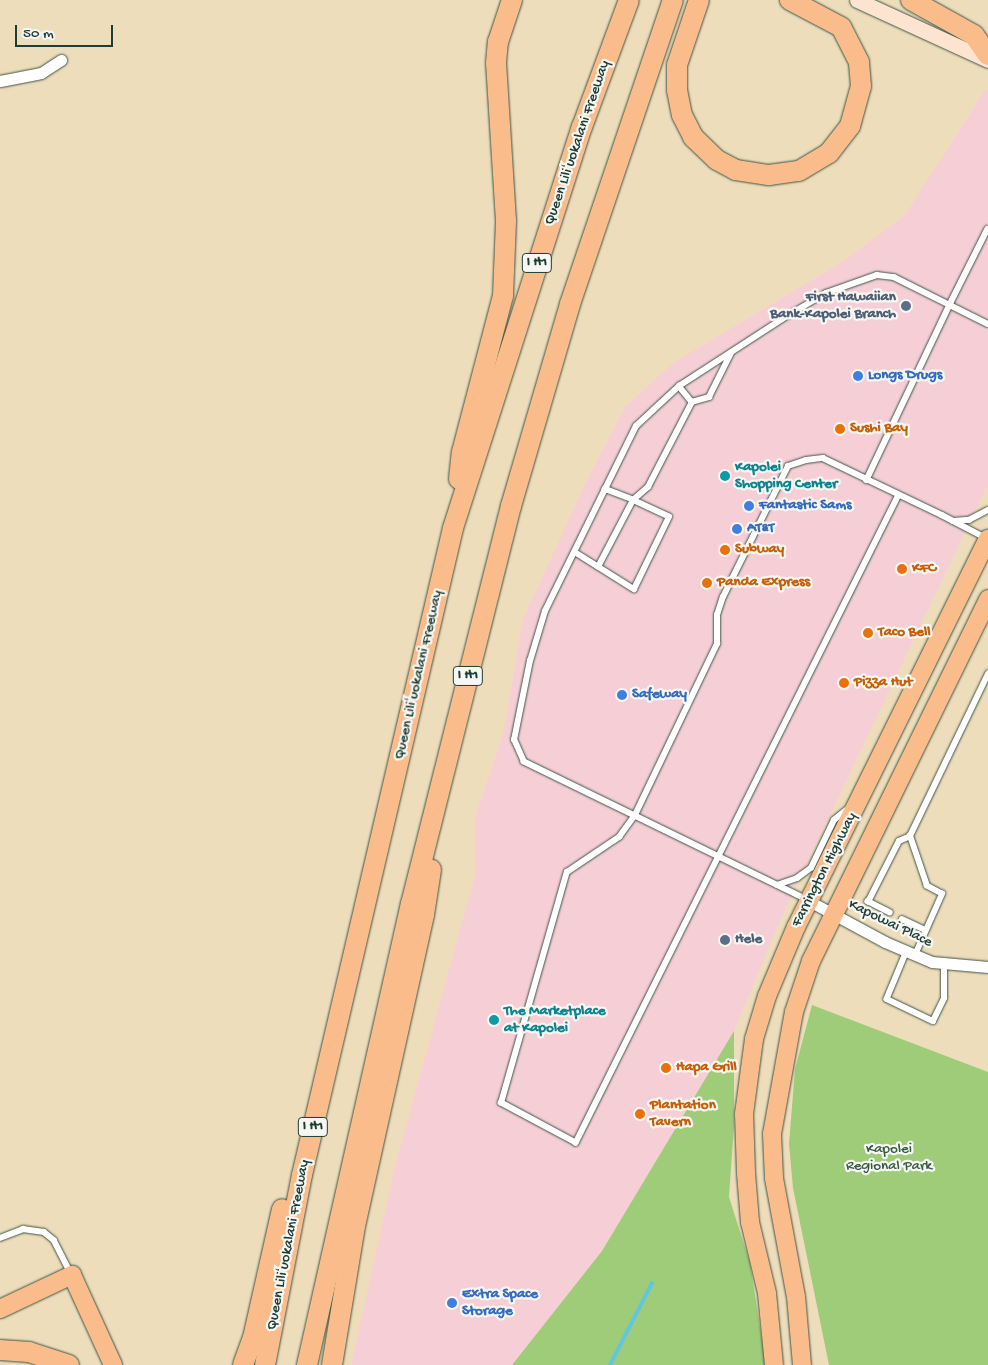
<!DOCTYPE html>
<html>
<head>
<meta charset="utf-8">
<style>
	body { margin:0 }
	#map { position:relative; width:988px; height:1365px; overflow:hidden; background:#edb; font-family:"Gochi Hand",sans-serif }
	div>[style] { position:absolute }
	.built>* { inset:0; background:#f6cfd6 }
	.green>* { inset:0; background:#9fcc79 }
	.stream>* { height:4px; margin:-2px; padding:0 2px; transform-origin:2px; border-radius:2px; background:#60c7dd }
	.roads { filter:drop-shadow(0 0 1px #3e5548) drop-shadow(0 0 1px #3e5548) }
	.service>* { height:5.5px; margin:-2.75px; padding:0 2.75px; transform-origin:2.75px; border-radius:2.75px; background:#fff }
	.minor>* { height:11px; margin:-5.5px; padding:0 5.5px; transform-origin:5.5px; border-radius:5.5px; background:#fff }
	.secondary>* { height:15px; margin:-7.5px; padding:0 7.5px; transform-origin:7.5px; border-radius:7.5px; background:#fde4d0 }
	.primary>* { height:18px; margin:-9px; padding:0 9px; transform-origin:9px; border-radius:9px; background:#f9bc8a }
	.motorway>* { height:20px; margin:-10px; padding:0 10px; transform-origin:10px; border-radius:10px; background:#f9bc8a }
	.dots>* { width:14px; height:14px; translate:-50% -50%; box-sizing:border-box; border:2px solid #f6f6f2; border-radius:50% }
	span { translate:-50% -50%; white-space:nowrap; text-align:center; line-height:1.15; -webkit-text-stroke:4.5px #f6f6f2; paint-order:stroke }
	.shield-label span { padding:1px 4px; background:#f6f6f2; border:1px solid; border-radius:4px; -webkit-text-stroke-width:0 }
	.shield-label { font-size:14px; color:#1f3d34; font-weight:700 }
	.street-label { font-size:15px; color:#1f3d34 }
	.service-label { font-size:15px; color:#4e5e75; font-weight:700 }
	.right { translate:-100% -50%; text-align:right }
	.left { translate:0 -50%; text-align:left }
	.shop-label { font-size:15px; color:#366cbe; font-weight:700 }
	.food-label { font-size:15px; color:#c56008; font-weight:700 }
	.culture-label { font-size:15px; color:#0d838f; font-weight:700 }
	.park-label { font-size:15px; color:#395a42 }
	.scale { position:absolute; left:15px; top:25px; width:98px; height:22px; box-sizing:border-box; border:2px solid #1f3d34; border-top:0; padding-left:6px; font-size:15px; line-height:18px; white-space:nowrap; color:#1f3d34; -webkit-text-stroke:4px #f6f6f2; paint-order:stroke }
</style>
</head>
<body>
<div id="map">
	<div class="built">
		<div style="clip-path:polygon(985px 90px,988px 91px,988px 484px,781px 918px,734px 1031px,602px 1251px,512px 1365px,351px 1365px,395px 1166px,475px 875px,475px 817px,503px 734px,523px 619px,585px 484px,625px 407px,673px 363px,844px 261px,905px 215px)"></div>
	</div>
	<div class="green">
		<div style="clip-path:polygon(812px 1005px,988px 1072px,988px 1365px,829px 1365px,793px 1188px,789px 1144px,795px 1069px)"></div>
		<div style="clip-path:polygon(734px 1031px,734px 1125px,729px 1197px,750px 1263px,766px 1365px,512px 1365px,602px 1251px)"></div>
	</div>
	<div class="stream">
		<div style="left:610px;top:1365px;width:92px;rotate:-62.9deg"></div>
	</div>
	<div class="roads">
		<div class="service">
			<div style="left:988px;top:229px;width:85px;rotate:116.6deg"></div>
			<div style="left:950px;top:305px;width:42px;rotate:26.6deg"></div>
			<div style="left:679px;top:386px;width:21px;rotate:51deg"></div>
			<div style="left:692px;top:402px;width:18px;rotate:-16deg"></div>
			<div style="left:709px;top:397px;width:49px;rotate:-63.4deg"></div>
			<div style="left:899px;top:495px;width:724px;rotate:116.49deg"></div>
			<div style="left:576px;top:1143px;width:85px;rotate:-151.9deg"></div>
			<div style="left:501px;top:1103px;width:240px;rotate:-74.1deg"></div>
			<div style="left:567px;top:872px;width:63px;rotate:-33.9deg"></div>
			<div style="left:619px;top:837px;width:27px;rotate:-54deg"></div>
			<div style="left:635px;top:815px;width:190px;rotate:-64.4deg"></div>
			<div style="left:717px;top:644px;width:29px;rotate:-90deg"></div>
			<div style="left:717px;top:615px;width:19px;rotate:-72deg"></div>
			<div style="left:723px;top:597px;width:146px;rotate:-63.6deg"></div>
			<div style="left:788px;top:466px;width:19px;rotate:-18deg"></div>
			<div style="left:806px;top:460px;width:17px;rotate:-7deg"></div>
			<div style="left:823px;top:458px;width:132px;rotate:25.6deg"></div>
			<div style="left:942px;top:515px;width:50px;rotate:27.6deg"></div>
			<div style="left:953px;top:521px;width:16px;rotate:-4deg"></div>
			<div style="left:969px;top:520px;width:21px;rotate:-28deg"></div>
			<div style="left:575px;top:552px;width:70px;rotate:32.1deg"></div>
			<div style="left:634px;top:589px;width:80px;rotate:-64.1deg"></div>
			<div style="left:669px;top:517px;width:40px;rotate:-155deg"></div>
			<div style="left:633px;top:500px;width:20px;rotate:-41deg"></div>
			<div style="left:648px;top:487px;width:96px;rotate:-62.6deg"></div>
			<div style="left:598px;top:567px;width:76px;rotate:-62.4deg"></div>
			<div style="left:633px;top:500px;width:30px;rotate:-159deg"></div>
			<div style="left:777px;top:885px;width:21px;rotate:-19deg"></div>
			<div style="left:797px;top:878px;width:17px;rotate:-36deg"></div>
			<div style="left:811px;top:868px;width:53px;rotate:-64.4deg"></div>
			<div style="left:834px;top:820px;width:19px;rotate:-39deg"></div>
			<div style="left:807px;top:900px;width:315px;rotate:-154deg"></div>
			<div style="left:524px;top:762px;width:24px;rotate:-114deg"></div>
			<div style="left:514px;top:740px;width:81px;rotate:-78.6deg"></div>
			<div style="left:530px;top:661px;width:52px;rotate:-73.3deg"></div>
			<div style="left:545px;top:611px;width:206px;rotate:-63.8deg"></div>
			<div style="left:636px;top:426px;width:59px;rotate:-42.9deg"></div>
			<div style="left:679px;top:386px;width:123px;rotate:-33deg"></div>
			<div style="left:782px;top:319px;width:51px;rotate:-30.6deg"></div>
			<div style="left:826px;top:293px;width:54px;rotate:-19.4deg"></div>
			<div style="left:877px;top:275px;width:17px;rotate:7deg"></div>
			<div style="left:894px;top:277px;width:63px;rotate:26.6deg"></div>
			<div style="left:950px;top:305px;width:194px;rotate:115.4deg"></div>
			<div style="left:890px;top:913px;width:25px;rotate:-153deg"></div>
			<div style="left:868px;top:902px;width:68px;rotate:-63.1deg"></div>
			<div style="left:899px;top:841px;width:12px;rotate:-24deg"></div>
			<div style="left:902px;top:919px;width:26px;rotate:25deg"></div>
			<div style="left:907px;top:951px;width:52px;rotate:112.6deg"></div>
			<div style="left:887px;top:999px;width:51px;rotate:25.6deg"></div>
			<div style="left:933px;top:1021px;width:25px;rotate:-64deg"></div>
			<div style="left:944px;top:998px;width:34px;rotate:-90deg"></div>
			<div style="left:915px;top:955px;width:67px;rotate:-66.1deg"></div>
			<div style="left:942px;top:894px;width:17px;rotate:-152deg"></div>
			<div style="left:927px;top:886px;width:53px;rotate:-108.8deg"></div>
			<div style="left:910px;top:836px;width:180px;rotate:-64.3deg"></div>
			<div style="left:0;top:1238px;width:25px;rotate:-21deg"></div>
			<div style="left:23px;top:1229px;width:21px;rotate:8deg"></div>
			<div style="left:44px;top:1232px;width:13px;rotate:39deg"></div>
			<div style="left:54px;top:1240px;width:36px;rotate:63deg"></div>
		</div>
		<div class="minor">
			<div style="left:0;top:81px;width:42px;rotate:-11deg"></div>
			<div style="left:41px;top:73px;width:24px;rotate:-33deg"></div>
			<div style="left:811px;top:902px;width:84px;rotate:28.4deg"></div>
			<div style="left:885px;top:942px;width:51px;rotate:23.1deg"></div>
			<div style="left:932px;top:962px;width:56px;rotate:5.1deg"></div>
		</div>
		<div class="secondary">
			<div style="left:857px;top:0;width:144px;rotate:24.6deg"></div>
		</div>
		<div class="primary">
			<div style="left:0;top:1309px;width:80px;rotate:-25.3deg"></div>
			<div style="left:72px;top:1275px;width:99px;rotate:65.5deg"></div>
			<div style="left:774px;top:1365px;width:72px;rotate:-95.6deg"></div>
			<div style="left:767px;top:1293px;width:73px;rotate:-103.5deg"></div>
			<div style="left:750px;top:1222px;width:49px;rotate:-94.7deg"></div>
			<div style="left:746px;top:1173px;width:59px;rotate:-91.9deg"></div>
			<div style="left:744px;top:1114px;width:76px;rotate:-82.4deg"></div>
			<div style="left:754px;top:1039px;width:45px;rotate:-73.2deg"></div>
			<div style="left:767px;top:996px;width:75px;rotate:-67.2deg"></div>
			<div style="left:796px;top:927px;width:433px;rotate:-63.7deg"></div>
			<div style="left:802px;top:1365px;width:68px;rotate:-95deg"></div>
			<div style="left:796px;top:1297px;width:121px;rotate:-100.5deg"></div>
			<div style="left:774px;top:1178px;width:44px;rotate:-92.6deg"></div>
			<div style="left:772px;top:1134px;width:124px;rotate:-79.8deg"></div>
			<div style="left:794px;top:1012px;width:54px;rotate:-71.6deg"></div>
			<div style="left:811px;top:961px;width:403px;rotate:-63.9deg"></div>
		</div>
		<div class="motorway">
			<div style="left:699px;top:0;width:69px;rotate:108.7deg"></div>
			<div style="left:677px;top:65px;width:25px;rotate:90deg"></div>
			<div style="left:677px;top:90px;width:25px;rotate:79deg"></div>
			<div style="left:682px;top:115px;width:25px;rotate:63deg"></div>
			<div style="left:693px;top:137px;width:33px;rotate:44deg"></div>
			<div style="left:717px;top:160px;width:21px;rotate:28deg"></div>
			<div style="left:736px;top:170px;width:33px;rotate:9deg"></div>
			<div style="left:769px;top:175px;width:30px;rotate:-8deg"></div>
			<div style="left:799px;top:171px;width:35px;rotate:-31deg"></div>
			<div style="left:829px;top:153px;width:34px;rotate:-52deg"></div>
			<div style="left:850px;top:126px;width:41px;rotate:-74.6deg"></div>
			<div style="left:861px;top:86px;width:24px;rotate:-95deg"></div>
			<div style="left:859px;top:62px;width:39px;rotate:-117deg"></div>
			<div style="left:841px;top:27px;width:58px;rotate:-152.1deg"></div>
			<div style="left:911px;top:0;width:72px;rotate:29.1deg"></div>
			<div style="left:974px;top:35px;width:24px;rotate:55deg"></div>
			<div style="left:459px;top:479px;width:27px;rotate:-84deg"></div>
			<div style="left:462px;top:452px;width:161px;rotate:-75.3deg"></div>
			<div style="left:503px;top:296px;width:75px;rotate:-87.7deg"></div>
			<div style="left:506px;top:221px;width:158px;rotate:-93.6deg"></div>
			<div style="left:496px;top:63px;width:21px;rotate:-85deg"></div>
			<div style="left:498px;top:42px;width:44px;rotate:-71.6deg"></div>
			<div style="left:0;top:1350px;width:29px;rotate:4deg"></div>
			<div style="left:29px;top:1352px;width:42px;rotate:18deg"></div>
			<div style="left:243px;top:1365px;width:29px;rotate:-70deg"></div>
			<div style="left:253px;top:1338px;width:132px;rotate:-77.3deg"></div>
			<div style="left:265px;top:1365px;width:194px;rotate:-79deg"></div>
			<div style="left:302px;top:1175px;width:664px;rotate:-76.86deg"></div>
			<div style="left:453px;top:528px;width:421px;rotate:-72.2deg"></div>
			<div style="left:582px;top:127px;width:135px;rotate:-69.7deg"></div>
			<div style="left:307px;top:1365px;width:473px;rotate:-77.3deg"></div>
			<div style="left:411px;top:904px;width:410px;rotate:-75.9deg"></div>
			<div style="left:511px;top:506px;width:210px;rotate:-73.7deg"></div>
			<div style="left:570px;top:304px;width:321px;rotate:-71.3deg"></div>
			<div style="left:332px;top:1365px;width:141px;rotate:-80.6deg"></div>
			<div style="left:355px;top:1226px;width:319px;rotate:-77.5deg"></div>
			<div style="left:424px;top:915px;width:46px;rotate:-81.2deg"></div>
		</div>
	</div>
	<div class="dots">
		<div style="left:906px;top:306px;background:#5c6f8a"></div>
		<div style="left:858px;top:376px;background:#3f7fe0"></div>
		<div style="left:840px;top:429px;background:#e8710a"></div>
		<div style="left:725px;top:476px;background:#0f9aa8"></div>
		<div style="left:749px;top:506px;background:#3f7fe0"></div>
		<div style="left:737px;top:529px;background:#3f7fe0"></div>
		<div style="left:725px;top:550px;background:#e8710a"></div>
		<div style="left:902px;top:569px;background:#e8710a"></div>
		<div style="left:707px;top:583px;background:#e8710a"></div>
		<div style="left:868px;top:633px;background:#e8710a"></div>
		<div style="left:844px;top:683px;background:#e8710a"></div>
		<div style="left:622px;top:695px;background:#3f7fe0"></div>
		<div style="left:725px;top:940px;background:#5c6f8a"></div>
		<div style="left:494px;top:1020px;background:#0f9aa8"></div>
		<div style="left:666px;top:1068px;background:#e8710a"></div>
		<div style="left:640px;top:1114px;background:#e8710a"></div>
		<div style="left:452px;top:1303px;background:#3f7fe0"></div>
	</div>
	<div class="shield-label">
		<span style="left:537px;top:263px">I H1</span>
		<span style="left:468px;top:676px">I H1</span>
		<span style="left:313px;top:1127px">I H1</span>
	</div>
	<div class="street-label">
		<span style="left:578px;top:143px;rotate:-71deg">Queen Liliʻuokalani Freeway</span>
		<span style="left:419px;top:675px;rotate:-77deg">Queen Liliʻuokalani Freeway</span>
		<span style="left:825px;top:870px;rotate:-63deg">Farrington Highway</span>
		<span style="left:890px;top:924px;rotate:26deg">Kapowai Place</span>
		<span style="left:289px;top:1245px;rotate:-79deg">Queen Liliʻuokalani Freeway</span>
	</div>
	<div class="service-label">
		<span class="right" style="left:896px;top:306px">First Hawaiian<br>Bank-Kapolei Branch</span>
		<span class="left" style="left:735px;top:940px">Hele</span>
	</div>
	<div class="shop-label">
		<span class="left" style="left:868px;top:376px">Longs Drugs</span>
		<span class="left" style="left:759px;top:506px">Fantastic Sams</span>
		<span class="left" style="left:747px;top:529px">AT&amp;T</span>
		<span class="left" style="left:632px;top:695px">Safeway</span>
		<span class="left" style="left:462px;top:1303px">Extra Space<br>Storage</span>
	</div>
	<div class="food-label">
		<span class="left" style="left:850px;top:429px">Sushi Bay</span>
		<span class="left" style="left:735px;top:550px">Subway</span>
		<span class="left" style="left:912px;top:569px">KFC</span>
		<span class="left" style="left:717px;top:583px">Panda Express</span>
		<span class="left" style="left:878px;top:633px">Taco Bell</span>
		<span class="left" style="left:854px;top:683px">Pizza Hut</span>
		<span class="left" style="left:676px;top:1068px">Hapa Grill</span>
		<span class="left" style="left:650px;top:1114px">Plantation<br>Tavern</span>
	</div>
	<div class="culture-label">
		<span class="left" style="left:735px;top:476px">Kapolei<br>Shopping Center</span>
		<span class="left" style="left:504px;top:1020px">The Marketplace<br>at Kapolei</span>
	</div>
	<div class="park-label">
		<span style="left:889px;top:1158px">Kapolei<br>Regional Park</span>
	</div>
	<div class="scale">50 m</div>
</div>
</body>
</html>
